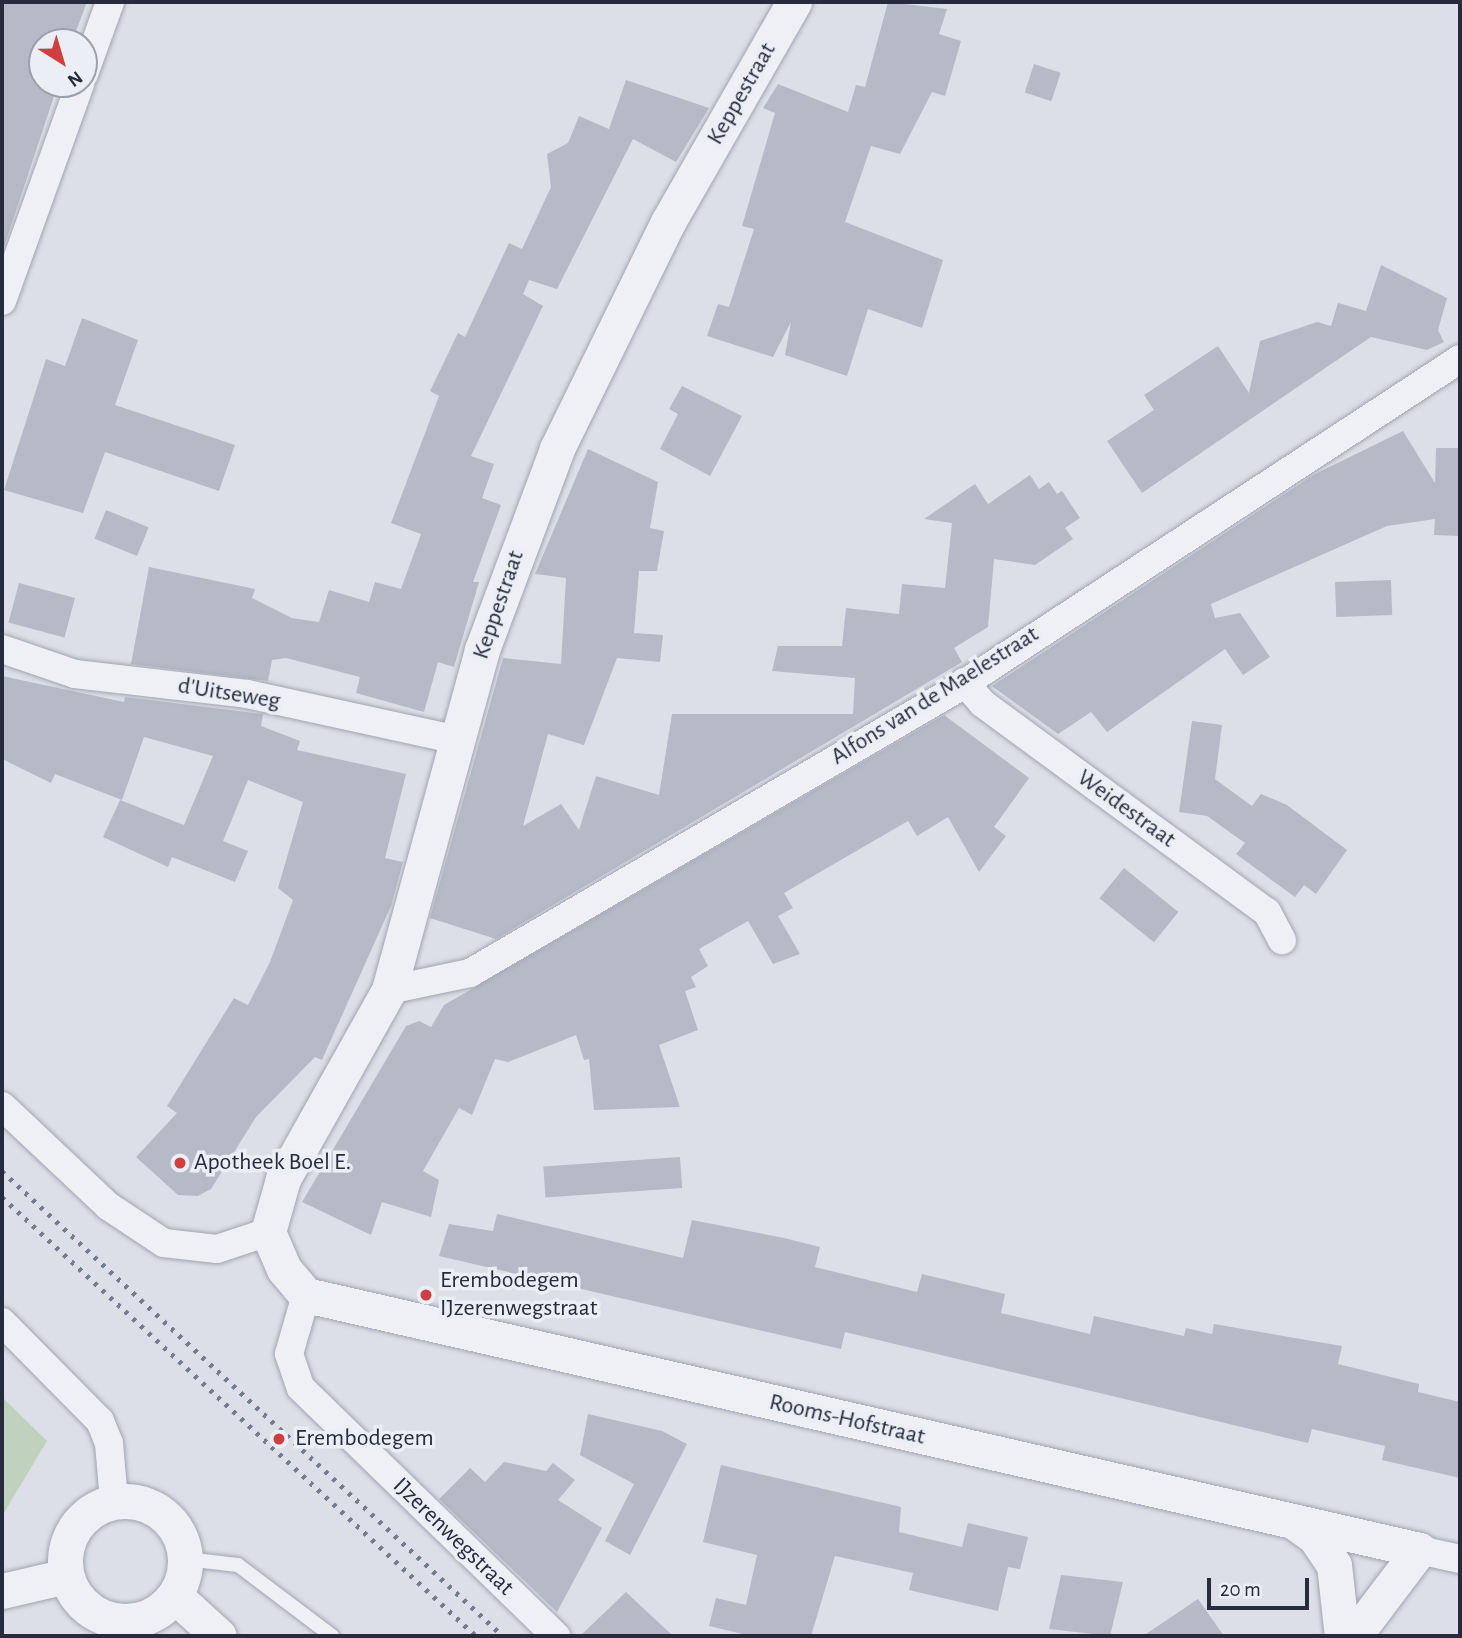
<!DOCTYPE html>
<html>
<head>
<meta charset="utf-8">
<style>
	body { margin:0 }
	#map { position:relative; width:1462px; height:1638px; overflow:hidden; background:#dcdfe7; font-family:"Alegreya Sans",sans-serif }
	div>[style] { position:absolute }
	.green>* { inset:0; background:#c0d1bd }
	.building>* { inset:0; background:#b6bac6; transform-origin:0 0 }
	.roads { filter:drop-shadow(0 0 2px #a2a5b1) drop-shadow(0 0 2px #a2a5b1) }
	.service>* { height:14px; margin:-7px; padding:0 7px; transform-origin:7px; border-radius:7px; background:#eff0f5 }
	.minor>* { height:28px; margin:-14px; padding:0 14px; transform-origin:14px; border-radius:14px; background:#eff0f5 }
	.tertiary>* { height:35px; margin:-17.5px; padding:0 17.5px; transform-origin:17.5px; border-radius:17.5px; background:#eff0f5 }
	.tertiary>.ring { margin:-17.5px; padding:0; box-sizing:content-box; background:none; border:35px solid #eff0f5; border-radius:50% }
	.rail>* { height:5px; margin-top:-2.5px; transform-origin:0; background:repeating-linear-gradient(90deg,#767c90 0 3.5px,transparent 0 10.5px) }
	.dots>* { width:19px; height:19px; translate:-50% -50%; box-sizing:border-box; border:4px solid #ebeef4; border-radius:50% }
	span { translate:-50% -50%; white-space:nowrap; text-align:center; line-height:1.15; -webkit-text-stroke:7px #ebeef4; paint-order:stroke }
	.street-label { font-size:24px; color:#262b3d }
	.poi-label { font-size:24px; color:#262b3d }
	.left { translate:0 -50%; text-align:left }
	.frame { position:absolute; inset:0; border:4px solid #262b3d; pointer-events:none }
	.north { position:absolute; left:28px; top:28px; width:70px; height:70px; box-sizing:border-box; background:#ebeef4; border:2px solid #9ca0ab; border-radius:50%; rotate:143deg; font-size:19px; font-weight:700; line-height:28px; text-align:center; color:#262b3d }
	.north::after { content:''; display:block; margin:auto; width:24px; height:32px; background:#cf3e41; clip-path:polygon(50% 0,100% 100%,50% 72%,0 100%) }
	.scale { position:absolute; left:1207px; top:1578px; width:102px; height:32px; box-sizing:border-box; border:4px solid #262b3d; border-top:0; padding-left:9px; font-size:21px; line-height:24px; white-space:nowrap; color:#262b3d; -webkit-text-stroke:5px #ebeef4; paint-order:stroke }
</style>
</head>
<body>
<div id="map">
	<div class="green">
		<div style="clip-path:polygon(2px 1397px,47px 1441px,2px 1516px)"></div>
	</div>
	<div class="building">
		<div style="clip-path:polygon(2px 2px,87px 2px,72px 42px,42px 42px,42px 84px,58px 84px,2px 253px)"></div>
		<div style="clip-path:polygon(888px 2px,947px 9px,939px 34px,961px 41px,945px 96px,932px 92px,900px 154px,871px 146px,845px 222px,943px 260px,922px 328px,868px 309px,847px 376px,785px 355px,791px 322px,773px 357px,707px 336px,718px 304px,729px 307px,754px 229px,742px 226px,775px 113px,763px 108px,778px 84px,848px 112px,856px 85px,865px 87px)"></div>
		<div style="left:1034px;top:64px;width:28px;height:30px;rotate:18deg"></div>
		<div style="clip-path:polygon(626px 80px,709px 108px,676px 162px,633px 139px,557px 289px,529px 280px,523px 294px,543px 306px,471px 456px,494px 464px,482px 498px,501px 505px,473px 582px,479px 582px,454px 667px,438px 662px,424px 712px,356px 693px,360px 677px,286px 658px,272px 660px,268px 681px,131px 664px,149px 567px,255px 589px,252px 598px,292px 618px,319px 622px,329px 590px,369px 602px,375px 582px,401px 589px,421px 534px,391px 523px,439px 396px,430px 391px,458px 333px,465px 337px,509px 243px,522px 249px,551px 187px,547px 154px,568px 143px,579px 116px,609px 129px)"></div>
		<div style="clip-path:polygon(1381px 265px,1447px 298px,1438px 330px,1444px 342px,1427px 350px,1371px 337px,1142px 493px,1107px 441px,1154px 410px,1144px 395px,1218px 346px,1249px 393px,1260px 341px,1317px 322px,1331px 326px,1338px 303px,1366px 311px)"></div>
		<div style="clip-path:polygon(82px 318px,138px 340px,115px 405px,235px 445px,219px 491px,105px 452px,83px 513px,4px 490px,46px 359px,65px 366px)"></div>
		<div style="clip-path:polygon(682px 386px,742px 416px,710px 476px,660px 449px,678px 414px,669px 409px)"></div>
		<div style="clip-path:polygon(1403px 431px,1435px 483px,1436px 448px,1460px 448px,1460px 536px,1434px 535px,1435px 519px,1387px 526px,1211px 604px,1215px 618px,1240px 613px,1270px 657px,1243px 675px,1225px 649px,1107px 732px,1091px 712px,1058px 734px,992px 686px,1315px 474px)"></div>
		<div style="clip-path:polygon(588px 449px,658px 482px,650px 528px,664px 531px,657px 571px,639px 571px,634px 633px,663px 635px,660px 662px,617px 658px,584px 745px,548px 734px,523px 826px,561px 804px,579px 830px,596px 776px,659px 795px,672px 714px,853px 714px,855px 678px,772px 671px,778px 646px,842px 646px,846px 608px,899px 614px,902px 584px,945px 588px,952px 523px,924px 519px,975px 484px,988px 504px,1030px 475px,1039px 489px,1049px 482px,1057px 494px,1062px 491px,1080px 518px,1065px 528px,1073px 539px,1035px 565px,994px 559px,988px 627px,954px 648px,962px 662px,496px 939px,430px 918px,503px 658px,561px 664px,566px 578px,535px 574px)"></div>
		<div style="left:106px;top:510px;width:46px;height:31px;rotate:22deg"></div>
		<div style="left:1391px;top:580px;width:35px;height:56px;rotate:88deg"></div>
		<div style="left:19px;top:583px;width:58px;height:41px;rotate:15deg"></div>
		<div style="clip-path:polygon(2px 676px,124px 702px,125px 697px,263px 714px,261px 726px,300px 741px,297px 750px,406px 774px,385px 858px,403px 862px,391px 906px,322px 1060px,315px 1057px,256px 1117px,211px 1189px,198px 1196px,178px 1195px,136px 1157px,177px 1113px,167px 1106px,234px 998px,248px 1005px,270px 962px,293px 900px,278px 888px,303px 802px,248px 780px,223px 841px,248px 851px,235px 882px,172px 857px,168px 867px,103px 837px,120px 800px,184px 825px,213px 756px,144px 737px,122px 800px,55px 774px,51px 783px,2px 759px)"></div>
		<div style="clip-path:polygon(944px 715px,1029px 778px,994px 827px,1006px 836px,979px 872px,948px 817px,917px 836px,908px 821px,784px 893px,793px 908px,778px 916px,800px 954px,773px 964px,748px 921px,699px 949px,708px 966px,691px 977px,696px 987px,685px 991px,698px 1030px,659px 1045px,680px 1107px,594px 1110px,589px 1059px,584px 1060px,576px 1035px,508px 1062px,495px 1059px,472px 1115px,459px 1108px,423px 1171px,439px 1180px,431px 1217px,382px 1202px,371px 1235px,302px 1202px,406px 1026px,419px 1021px,431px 1027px,444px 1005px)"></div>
		<div style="clip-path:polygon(1192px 721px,1222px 725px,1215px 779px,1252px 806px,1261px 794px,1287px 805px,1347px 850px,1316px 894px,1304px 885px,1295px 897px,1236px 854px,1245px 843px,1207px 816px,1179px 812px)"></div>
		<div style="left:1124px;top:868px;width:70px;height:39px;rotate:39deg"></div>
		<div style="left:680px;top:1157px;width:31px;height:137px;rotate:86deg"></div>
		<div style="clip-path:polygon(497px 1214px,683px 1258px,692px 1220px,784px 1238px,820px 1247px,815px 1267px,917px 1292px,922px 1274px,1005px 1294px,1001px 1313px,1090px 1334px,1094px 1316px,1184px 1336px,1186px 1328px,1212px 1334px,1214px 1324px,1342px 1346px,1338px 1364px,1419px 1384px,1418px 1392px,1460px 1402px,1460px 1478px,1382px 1460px,1385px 1446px,1312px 1429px,1308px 1443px,845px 1332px,841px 1349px,439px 1256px,449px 1224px,493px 1231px)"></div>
		<div style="clip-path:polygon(588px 1414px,662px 1431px,687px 1444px,630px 1555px,605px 1541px,634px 1484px,580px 1455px)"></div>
		<div style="clip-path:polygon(504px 1462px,546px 1471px,553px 1463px,575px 1480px,558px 1500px,602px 1528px,557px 1612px,439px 1499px,470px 1468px,485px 1482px)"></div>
		<div style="clip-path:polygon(721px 1465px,901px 1507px,899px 1532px,962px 1547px,968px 1523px,1028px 1537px,1020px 1569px,1008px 1567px,998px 1611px,909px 1590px,913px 1573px,835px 1556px,811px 1636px,751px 1636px,709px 1626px,716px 1598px,746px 1605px,757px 1555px,703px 1542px)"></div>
		<div style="clip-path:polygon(1061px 1575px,1123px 1582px,1110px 1636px,1049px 1629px)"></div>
		<div style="clip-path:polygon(626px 1592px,673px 1636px,580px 1636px)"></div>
		<div style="clip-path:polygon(1198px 1599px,1224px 1636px,1143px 1636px)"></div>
	</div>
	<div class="roads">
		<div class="service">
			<div style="left:186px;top:1559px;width:52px;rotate:6.6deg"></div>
			<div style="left:238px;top:1565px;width:118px;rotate:37.1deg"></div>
		</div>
		<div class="minor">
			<div style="left:84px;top:74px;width:77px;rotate:-70.1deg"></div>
			<div style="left:2px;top:301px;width:231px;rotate:-70.2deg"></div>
			<div style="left:2px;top:649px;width:77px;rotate:18.9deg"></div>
			<div style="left:75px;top:674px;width:173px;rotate:6.6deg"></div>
			<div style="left:247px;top:694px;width:216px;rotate:12.3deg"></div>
			<div style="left:964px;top:682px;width:28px;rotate:49deg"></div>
			<div style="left:982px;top:703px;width:353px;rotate:36.3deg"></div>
			<div style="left:1267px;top:912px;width:32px;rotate:62deg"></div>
			<div style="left:389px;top:990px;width:83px;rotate:-11.9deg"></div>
			<div style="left:470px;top:973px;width:559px;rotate:-30.28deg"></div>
			<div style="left:953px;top:691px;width:606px;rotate:-33.22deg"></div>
			<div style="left:2px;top:1106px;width:146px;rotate:43.3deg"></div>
			<div style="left:108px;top:1206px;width:67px;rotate:33.5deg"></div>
			<div style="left:164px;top:1243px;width:53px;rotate:6.5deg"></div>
			<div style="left:217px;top:1249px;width:54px;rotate:-18.4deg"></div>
			<div style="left:306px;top:1295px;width:61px;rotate:106.1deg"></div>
			<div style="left:289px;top:1354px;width:36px;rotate:71deg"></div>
			<div style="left:301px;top:1388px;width:356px;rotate:44.2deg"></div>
			<div style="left:2px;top:1322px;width:139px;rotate:45.3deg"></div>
			<div style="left:100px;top:1421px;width:24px;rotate:68deg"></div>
			<div style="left:109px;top:1443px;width:58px;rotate:85.1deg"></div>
			<div style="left:1419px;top:1550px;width:42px;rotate:12.4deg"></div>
		</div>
		<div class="tertiary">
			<div style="left:794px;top:2px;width:254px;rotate:119.8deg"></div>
			<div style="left:668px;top:222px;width:253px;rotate:116.1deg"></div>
			<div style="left:557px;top:449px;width:215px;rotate:110.5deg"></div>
			<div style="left:482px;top:650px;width:352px;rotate:105.3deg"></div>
			<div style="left:389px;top:990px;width:217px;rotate:119.3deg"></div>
			<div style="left:283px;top:1179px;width:55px;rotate:105.8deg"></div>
			<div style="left:268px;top:1232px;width:40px;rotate:66.6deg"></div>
			<div style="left:284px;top:1269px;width:34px;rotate:50deg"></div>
			<div style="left:306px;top:1295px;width:1142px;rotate:12.9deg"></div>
			<div style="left:1419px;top:1550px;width:108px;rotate:127.1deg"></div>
			<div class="ring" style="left:65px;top:1501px;width:85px;height:85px"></div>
			<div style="left:1293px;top:1521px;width:27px;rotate:36deg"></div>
			<div style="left:1315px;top:1537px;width:34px;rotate:56deg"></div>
			<div style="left:1334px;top:1565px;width:71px;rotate:83.6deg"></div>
			<div style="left:2px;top:1591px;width:66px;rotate:-13.2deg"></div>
			<div style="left:175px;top:1596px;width:59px;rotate:42.3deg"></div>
		</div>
	</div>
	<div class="rail">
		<div style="left:2px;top:1171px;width:684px;rotate:42.87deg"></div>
		<div style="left:2px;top:1197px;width:646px;rotate:42.8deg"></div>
	</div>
	<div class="dots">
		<div style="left:180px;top:1163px;background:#cf3e41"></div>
		<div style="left:426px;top:1295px;background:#cf3e41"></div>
		<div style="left:279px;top:1439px;background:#cf3e41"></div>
	</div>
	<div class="street-label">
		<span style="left:742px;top:94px;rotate:-60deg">Keppestraat</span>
		<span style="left:499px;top:605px;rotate:-71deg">Keppestraat</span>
		<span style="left:229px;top:694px;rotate:9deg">d'Uitseweg</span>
		<span style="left:935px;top:696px;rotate:-32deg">Alfons van de Maelestraat</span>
		<span style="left:1126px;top:809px;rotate:36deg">Weidestraat</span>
		<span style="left:847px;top:1420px;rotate:13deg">Rooms-Hofstraat</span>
		<span style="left:453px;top:1537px;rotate:44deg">IJzerenwegstraat</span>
	</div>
	<div class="poi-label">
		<span class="left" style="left:194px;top:1163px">Apotheek Boel E.</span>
		<span class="left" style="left:440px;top:1295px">Erembodegem<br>IJzerenwegstraat</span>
		<span class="left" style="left:295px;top:1439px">Erembodegem</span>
	</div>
	<div class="frame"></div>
	<div class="north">N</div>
	<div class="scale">20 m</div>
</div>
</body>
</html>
